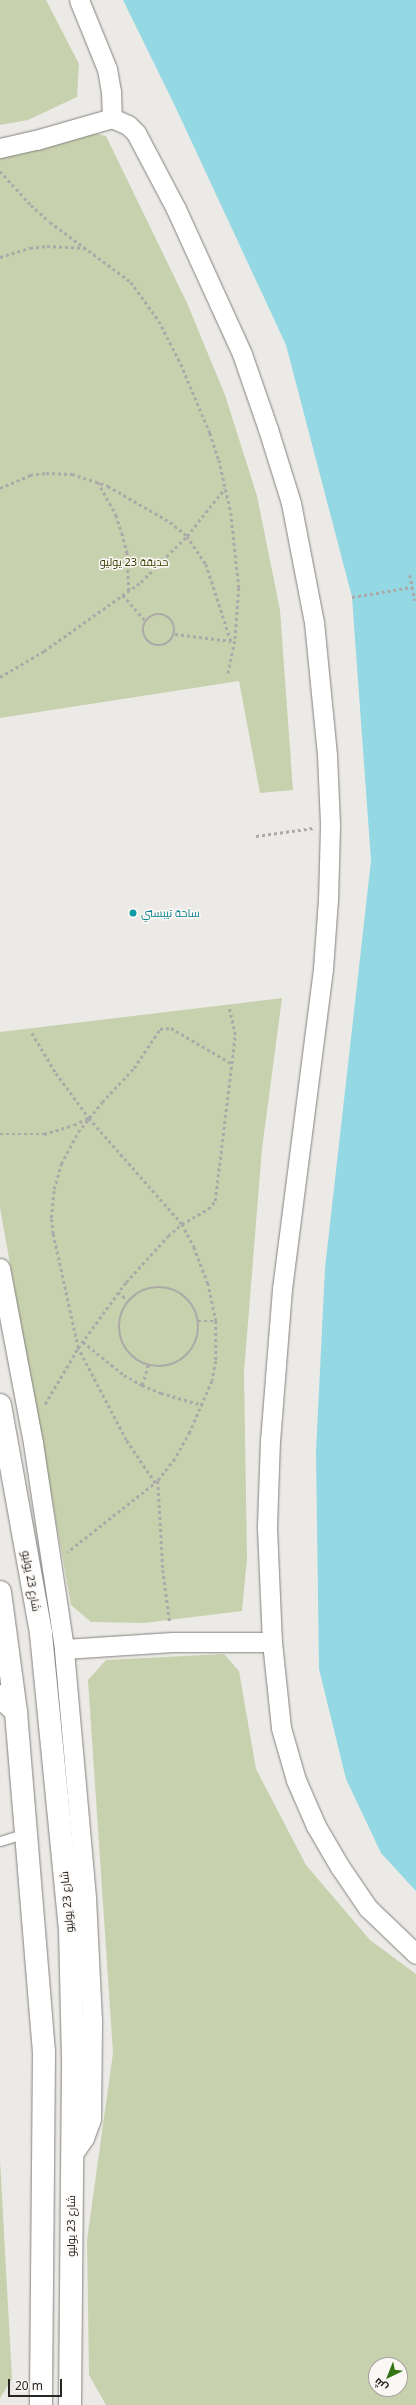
<!DOCTYPE html>
<html>
<head>
<meta charset="utf-8">
<style>
	body { margin:0 }
	#map { position:relative; width:416px; height:2405px; overflow:hidden; background:#eceae7; font-family:"Noto Sans",Cairo,sans-serif }
	div>[style] { position:absolute }
	.green>* { inset:0; background:#c8d1ad }
	.water>* { inset:0; background:#93d8e3 }
	.path>* { height:2.5px; margin-top:-1.25px; transform-origin:0; background:repeating-linear-gradient(90deg,#acaaa8 0 3px,transparent 0 6px) }
	.path>.ring { margin:-1.25px; padding:0; box-sizing:content-box; background:none; border:2.5px solid #acaaa8; border-radius:50% }
	.roads { filter:drop-shadow(0 0 1px #84817e) drop-shadow(0 0 1px #84817e) }
	.service>* { height:9px; margin:-4.5px; padding:0 4.5px; transform-origin:4.5px; border-radius:4.5px; background:#fff }
	.minor>* { height:19px; margin:-9.5px; padding:0 9.5px; transform-origin:9.5px; border-radius:9.5px; background:#fff }
	.tertiary>* { height:22px; margin:-11px; padding:0 11px; transform-origin:11px; border-radius:11px; background:#fff }
	.primary>* { height:22px; margin:-11px; padding:0 11px; transform-origin:11px; border-radius:11px; background:#fff }
	.dots>* { width:11px; height:11px; translate:-50% -50%; box-sizing:border-box; border:2px solid #faf7f4; border-radius:50% }
	span { translate:-50% -50%; white-space:nowrap; text-align:center; line-height:1.15; -webkit-text-stroke:3px #faf7f4; paint-order:stroke }
	.park-label { font-size:11px; color:#384205 }
	.culture-label { font-size:11px; color:#0d838f }
	.left { translate:0 -50%; text-align:left }
	.street-label { font-size:11px; color:#282625 }
	.north { position:absolute; left:368px; top:2357px; width:40px; height:40px; box-sizing:border-box; background:#faf7f4; border:1px solid #a6a3a1; border-radius:50%; rotate:223deg; font-size:11px; font-weight:700; line-height:16px; text-align:center; color:#282625 }
	.north::after { content:''; display:block; margin:auto; width:14px; height:18px; background:#337513; clip-path:polygon(50% 0,100% 100%,50% 72%,0 100%) }
	.scale { position:absolute; left:8px; top:2379px; width:54px; height:18px; box-sizing:border-box; border:2px solid #282625; border-top:0; padding-left:5px; font-size:12px; line-height:14px; white-space:nowrap; color:#282625; -webkit-text-stroke:3px #faf7f4; paint-order:stroke }
</style>
</head>
<body>
<div id="map">
	<div class="green">
		<div style="clip-path:polygon(0 0,46px 0,79px 64px,77px 97px,28px 120px,0 125px)"></div>
		<div style="clip-path:polygon(89px 132px,106px 136px,187px 303px,225px 395px,257px 496px,280px 610px,293px 790px,260px 793px,239px 681px,0 718px,0 157px)"></div>
		<div style="clip-path:polygon(282px 998px,262px 1149px,244px 1372px,247px 1558px,242px 1611px,144px 1623px,91px 1622px,71px 1605px,0 1208px,0 1032px)"></div>
		<div style="clip-path:polygon(evenodd,224px 1654px,239px 1671px,256px 1769px,306px 1865px,370px 1940px,416px 1974px,416px 2405px,106px 2405px,89px 2375px,87px 2240px,113px 2053px,88px 1680px,106px 1660px,224px 1654px,376px 2365px,400px 2365px,400px 2389px,376px 2389px,376px 2365px)"></div>
		<div style="clip-path:polygon(0 2159px,12px 2379px,0 2398px)"></div>
	</div>
	<div class="water">
		<div style="clip-path:polygon(123px 0,416px 0,416px 1891px,381px 1853px,346px 1779px,319px 1669px,316px 1452px,325px 1268px,371px 861px,352px 597px,286px 345px,175px 106px)"></div>
	</div>
	<div class="path">
		<div style="left:0;top:171px;width:46px;rotate:47.6deg"></div>
		<div style="left:31px;top:205px;width:25px;rotate:42deg"></div>
		<div style="left:50px;top:222px;width:101px;rotate:36.5deg"></div>
		<div style="left:131px;top:282px;width:48px;rotate:54.3deg"></div>
		<div style="left:159px;top:321px;width:48px;rotate:62.9deg"></div>
		<div style="left:181px;top:364px;width:75px;rotate:67.2deg"></div>
		<div style="left:210px;top:433px;width:28px;rotate:72deg"></div>
		<div style="left:219px;top:460px;width:54px;rotate:77.2deg"></div>
		<div style="left:231px;top:513px;width:75px;rotate:83.9deg"></div>
		<div style="left:239px;top:588px;width:53px;rotate:94.3deg"></div>
		<div style="left:235px;top:641px;width:34px;rotate:102deg"></div>
		<div style="left:0;top:257px;width:31px;rotate:-17deg"></div>
		<div style="left:30px;top:248px;width:17px;rotate:-7deg"></div>
		<div style="left:47px;top:246px;width:38px;rotate:3deg"></div>
		<div style="left:98px;top:482px;width:38px;rotate:61deg"></div>
		<div style="left:116px;top:515px;width:19px;rotate:72deg"></div>
		<div style="left:122px;top:533px;width:20px;rotate:75deg"></div>
		<div style="left:127px;top:552px;width:38px;rotate:87deg"></div>
		<div style="left:0;top:488px;width:33px;rotate:-23deg"></div>
		<div style="left:30px;top:475px;width:16px;rotate:-7deg"></div>
		<div style="left:46px;top:473px;width:26px;rotate:2deg"></div>
		<div style="left:72px;top:474px;width:38px;rotate:18deg"></div>
		<div style="left:108px;top:486px;width:72px;rotate:30.1deg"></div>
		<div style="left:170px;top:522px;width:22px;rotate:39deg"></div>
		<div style="left:187px;top:536px;width:34px;rotate:56deg"></div>
		<div style="left:206px;top:564px;width:81px;rotate:72deg"></div>
		<div style="left:410px;top:575px;width:26px;rotate:79deg"></div>
		<div style="left:123px;top:595px;width:33px;rotate:49deg"></div>
		<div style="left:352px;top:597px;width:61px;rotate:-9.5deg"></div>
		<div class="ring" style="left:143px;top:614px;width:29.5px;height:29.5px"></div>
		<div style="left:175px;top:634px;width:57px;rotate:7deg"></div>
		<div style="left:0;top:677px;width:51px;rotate:-30.6deg"></div>
		<div style="left:44px;top:651px;width:119px;rotate:-35.4deg"></div>
		<div style="left:141px;top:582px;width:65px;rotate:-45deg"></div>
		<div style="left:187px;top:536px;width:61px;rotate:-51.6deg"></div>
		<div style="left:256px;top:836px;width:58px;rotate:-8deg"></div>
		<div style="left:32px;top:1033px;width:47px;rotate:59deg"></div>
		<div style="left:56px;top:1073px;width:56px;rotate:53.7deg"></div>
		<div style="left:89px;top:1118px;width:141px;rotate:48.7deg"></div>
		<div style="left:182px;top:1224px;width:26px;rotate:62deg"></div>
		<div style="left:194px;top:1247px;width:39px;rotate:69deg"></div>
		<div style="left:208px;top:1283px;width:39px;rotate:78deg"></div>
		<div style="left:216px;top:1321px;width:40px;rotate:90deg"></div>
		<div style="left:216px;top:1361px;width:20px;rotate:101deg"></div>
		<div style="left:212px;top:1381px;width:56px;rotate:113.3deg"></div>
		<div style="left:190px;top:1432px;width:31px;rotate:119deg"></div>
		<div style="left:175px;top:1459px;width:28px;rotate:128deg"></div>
		<div style="left:158px;top:1481px;width:115px;rotate:141.7deg"></div>
		<div style="left:0;top:1134px;width:44px"></div>
		<div style="left:44px;top:1134px;width:31px;rotate:-17deg"></div>
		<div style="left:74px;top:1125px;width:16px;rotate:-27deg"></div>
		<div class="ring" style="left:119px;top:1287px;width:77.5px;height:77.5px"></div>
		<div style="left:118px;top:1292px;width:14px;rotate:39deg"></div>
		<div style="left:198px;top:1321px;width:18px"></div>
		<div style="left:83px;top:1342px;width:53px;rotate:38.8deg"></div>
		<div style="left:124px;top:1375px;width:21px;rotate:29deg"></div>
		<div style="left:142px;top:1385px;width:21px;rotate:23deg"></div>
		<div style="left:161px;top:1393px;width:43px;rotate:16.3deg"></div>
		<div style="left:142px;top:1385px;width:21px;rotate:-73deg"></div>
		<div style="left:45px;top:1404px;width:65px;rotate:-59.5deg"></div>
		<div style="left:78px;top:1348px;width:82px;rotate:-54deg"></div>
		<div style="left:126px;top:1282px;width:62px;rotate:-47.6deg"></div>
		<div style="left:168px;top:1236px;width:18px;rotate:-41deg"></div>
		<div style="left:182px;top:1224px;width:30px;rotate:-30deg"></div>
		<div style="left:208px;top:1209px;width:11px;rotate:-49deg"></div>
		<div style="left:215px;top:1201px;width:167px;rotate:-83.1deg"></div>
		<div style="left:235px;top:1035px;width:30px;rotate:-102deg"></div>
		<div style="left:158px;top:1481px;width:89px;rotate:86.8deg"></div>
		<div style="left:163px;top:1570px;width:54px;rotate:82.6deg"></div>
		<div style="left:155px;top:1483px;width:52px;rotate:-124deg"></div>
		<div style="left:126px;top:1440px;width:104px;rotate:-117.6deg"></div>
		<div style="left:78px;top:1348px;width:117px;rotate:-102.4deg"></div>
		<div style="left:53px;top:1234px;width:16px;rotate:-97deg"></div>
		<div style="left:51px;top:1218px;width:29px;rotate:-84deg"></div>
		<div style="left:54px;top:1189px;width:26px;rotate:-74deg"></div>
		<div style="left:61px;top:1164px;width:36px;rotate:-62deg"></div>
		<div style="left:78px;top:1132px;width:38px;rotate:-51deg"></div>
		<div style="left:102px;top:1102px;width:47px;rotate:-46.7deg"></div>
		<div style="left:134px;top:1068px;width:47px;rotate:-56.3deg"></div>
		<div style="left:160px;top:1029px;width:11px;rotate:-5deg"></div>
		<div style="left:171px;top:1028px;width:69px;rotate:30.3deg"></div>
	</div>
	<div class="roads">
		<div class="service">
			<div style="left:0;top:1841px;width:27px;rotate:-17deg"></div>
		</div>
		<div class="minor">
			<div style="left:79px;top:0;width:74px;rotate:67.9deg"></div>
			<div style="left:107px;top:69px;width:22px;rotate:80deg"></div>
			<div style="left:111px;top:91px;width:27px;rotate:88deg"></div>
			<div style="left:0;top:148px;width:37px;rotate:-13deg"></div>
			<div style="left:36px;top:140px;width:79px;rotate:-16.1deg"></div>
			<div style="left:112px;top:118px;width:17px;rotate:24deg"></div>
			<div style="left:128px;top:125px;width:11px;rotate:45deg"></div>
			<div style="left:136px;top:133px;width:86px;rotate:62.2deg"></div>
			<div style="left:176px;top:209px;width:159px;rotate:65.5deg"></div>
			<div style="left:242px;top:354px;width:79px;rotate:70.9deg"></div>
			<div style="left:268px;top:429px;width:77px;rotate:72.7deg"></div>
			<div style="left:291px;top:503px;width:121px;rotate:79.1deg"></div>
			<div style="left:314px;top:622px;width:134px;rotate:84.4deg"></div>
			<div style="left:327px;top:755px;width:70px;rotate:87.5deg"></div>
			<div style="left:330px;top:825px;width:74px;rotate:91.5deg"></div>
			<div style="left:328px;top:899px;width:70px;rotate:94.1deg"></div>
			<div style="left:323px;top:969px;width:323px;rotate:97.3deg"></div>
			<div style="left:282px;top:1289px;width:151px;rotate:94.5deg"></div>
			<div style="left:270px;top:1440px;width:88px;rotate:92deg"></div>
			<div style="left:267px;top:1528px;width:114px;rotate:87.5deg"></div>
			<div style="left:272px;top:1642px;width:86px;rotate:84deg"></div>
			<div style="left:281px;top:1728px;width:54px;rotate:73.9deg"></div>
			<div style="left:296px;top:1780px;width:50px;rotate:66.5deg"></div>
			<div style="left:316px;top:1826px;width:48px;rotate:59.7deg"></div>
			<div style="left:340px;top:1867px;width:50px;rotate:55.7deg"></div>
			<div style="left:368px;top:1908px;width:66px;rotate:43.8deg"></div>
			<div style="left:0;top:1268px;width:178px;rotate:79.3deg"></div>
			<div style="left:33px;top:1443px;width:208px;rotate:81.4deg"></div>
			<div style="left:72px;top:2155px;width:21px;rotate:-55deg"></div>
			<div style="left:84px;top:2138px;width:20px;rotate:-70deg"></div>
			<div style="left:91px;top:2119px;width:99px;rotate:-89.4deg"></div>
			<div style="left:92px;top:2020px;width:123px;rotate:-92.8deg"></div>
			<div style="left:86px;top:1897px;width:249px;rotate:-95.1deg"></div>
			<div style="left:64px;top:1649px;width:109px;rotate:-3.7deg"></div>
			<div style="left:173px;top:1642px;width:99px"></div>
		</div>
		<div class="tertiary">
			<div style="left:0;top:1696px;width:23px;rotate:45deg"></div>
		</div>
		<div class="primary">
			<div style="left:0;top:1405px;width:233px;rotate:79.8deg"></div>
			<div style="left:41px;top:1634px;width:296px;rotate:84.4deg"></div>
			<div style="left:70px;top:1929px;width:134px;rotate:88.7deg"></div>
			<div style="left:73px;top:2063px;width:342px;rotate:90.5deg"></div>
			<div style="left:0;top:1592px;width:121px;rotate:82.4deg"></div>
			<div style="left:16px;top:1712px;width:341px;rotate:85.3deg"></div>
			<div style="left:44px;top:2052px;width:353px;rotate:90.5deg"></div>
		</div>
	</div>
	<div class="dots">
		<div style="left:133px;top:913px;background:#0f9aa8"></div>
	</div>
	<div class="park-label">
		<span style="left:134px;top:562px">حديقة 23 يوليو</span>
	</div>
	<div class="culture-label">
		<span class="left" style="left:141px;top:913px">ساحة تيبستي</span>
	</div>
	<div class="street-label">
		<span style="left:31px;top:1581px;rotate:80deg">شارع 23 يوليو</span>
		<span style="left:67px;top:1902px;rotate:-95deg">شارع 23 يوليو</span>
		<span style="left:71px;top:2226px;rotate:-90deg">شارع 23 يوليو</span>
	</div>
	<div class="north">ش</div>
	<div class="scale">20 m</div>
</div>
</body>
</html>
